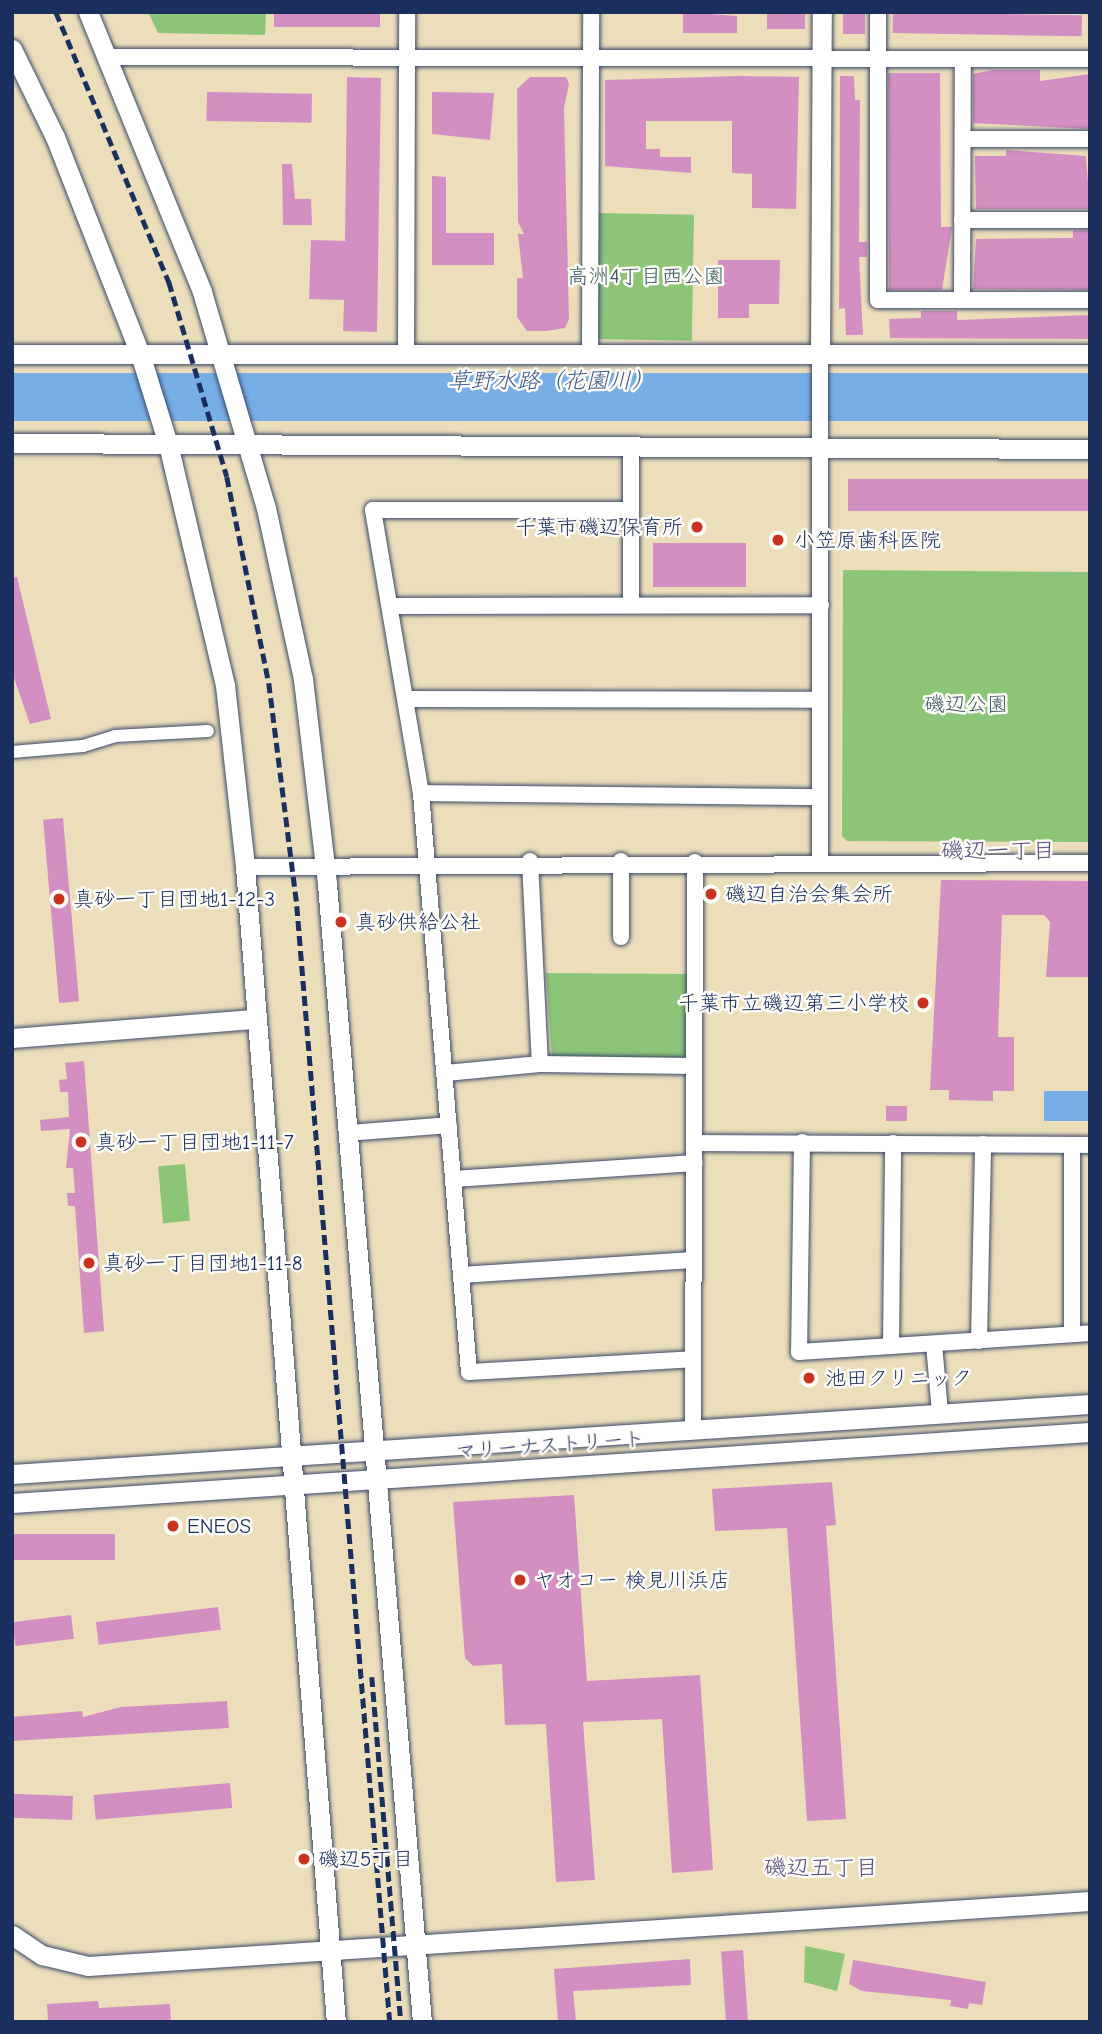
<!DOCTYPE html>
<html>
<head>
<meta charset="utf-8">
<style>
	body { margin:0 }
	#map { position:relative; width:1102px; height:2034px; overflow:hidden; background:#ecdeba; font-family:"Comic Neue","Klee One",sans-serif }
	div>[style] { position:absolute }
	.green>* { inset:0; background:#8cc578; transform-origin:0 0 }
	.water>* { inset:0; background:#78aee6; transform-origin:0 0 }
	.building>* { inset:0; background:#d38fc1; transform-origin:0 0 }
	.roads { filter:drop-shadow(0 0 2px #3a496c) drop-shadow(0 0 2px #3a496c) }
	.pedestrian>* { height:12px; margin:-6px; padding:0 6px; transform-origin:6px; border-radius:6px; background:#fff }
	.minor>* { height:16px; margin:-8px; padding:0 8px; transform-origin:8px; border-radius:8px; background:#fff }
	.tertiary>* { height:19px; margin:-9.5px; padding:0 9.5px; transform-origin:9.5px; border-radius:9.5px; background:#fff }
	.rail>* { height:4.5px; margin-top:-2.25px; transform-origin:0; background:repeating-linear-gradient(90deg,#1b2f5e 0 10px,transparent 0 15px) }
	.dots>* { width:19px; height:19px; translate:-50% -50%; box-sizing:border-box; border:4px solid #fdfcf7; border-radius:50% }
	span { translate:-50% -50%; white-space:nowrap; text-align:center; line-height:1.15; -webkit-text-stroke:5px #fdfcf7; paint-order:stroke }
	.park-label { font-size:21px; color:#3d5c66 }
	.poi-label { font-size:21px; color:#1b2f5e }
	.right { translate:-100% -50%; text-align:right }
	.left { translate:0 -50%; text-align:left }
	.street-label { font-size:21px; color:#1b2f5e }
	.water-label { font-size:23px; color:#3c5b8e; font-style:italic }
	.neighbourhood-label { font-size:23px; color:#5b5181 }
	.frame { position:absolute; inset:0; border:14px solid #1b2f5e; pointer-events:none }
</style>
</head>
<body>
<div id="map">
	<div class="green">
		<div style="clip-path:polygon(148px 12px,266px 12px,265px 35px,158px 33px)"></div>
		<div style="left:598px;top:213px;width:96px;height:126px;rotate:1deg"></div>
		<div style="clip-path:polygon(843px 570px,1090px 572px,1090px 842px,847px 841px,842px 836px)"></div>
		<div style="clip-path:polygon(546px 973px,687px 974px,688px 1052px,683px 1058px,552px 1058px)"></div>
		<div style="left:185px;top:1164px;width:57px;height:27px;rotate:85deg"></div>
		<div style="clip-path:polygon(805px 1946px,845px 1954px,837px 1991px,804px 1982px)"></div>
	</div>
	<div class="water">
		<div style="left:12px;top:373px;width:1078px;height:48px"></div>
		<div style="left:1044px;top:1091px;width:46px;height:30px"></div>
	</div>
	<div class="building">
		<div style="left:274px;top:12px;width:106px;height:15px"></div>
		<div style="clip-path:polygon(683px 12px,737px 16px,737px 33px,683px 33px)"></div>
		<div style="left:767px;top:12px;width:38px;height:17px"></div>
		<div style="left:843px;top:12px;width:22px;height:22px"></div>
		<div style="left:893px;top:12px;width:189px;height:21px;rotate:1deg"></div>
		<div style="clip-path:polygon(993px 70px,1040px 70px,1040px 81px,1090px 74px,1090px 129px,973px 123px,973px 74px)"></div>
		<div style="clip-path:polygon(888px 73px,940px 73px,941px 227px,952px 227px,942px 290px,889px 290px)"></div>
		<div style="clip-path:polygon(740px 76px,799px 77px,796px 209px,752px 208px,752px 174px,732px 173px,732px 121px,646px 121px,646px 149px,660px 149px,660px 157px,691px 157px,691px 173px,605px 166px,605px 80px)"></div>
		<div style="clip-path:polygon(840px 76px,854px 76px,855px 100px,860px 100px,859px 242px,867px 242px,867px 257px,859px 257px,863px 335px,846px 335px,845px 308px,839px 309px)"></div>
		<div style="clip-path:polygon(347px 77px,381px 78px,377px 332px,343px 331px,344px 300px,309px 299px,311px 240px,345px 241px)"></div>
		<div style="clip-path:polygon(530px 77px,566px 77px,569px 84px,564px 108px,569px 319px,565px 328px,546px 331px,527px 331px,517px 317px,517px 278px,523px 278px,518px 234px,524px 234px,518px 222px,517px 89px)"></div>
		<div style="left:207px;top:92px;width:105px;height:29px;rotate:1deg"></div>
		<div style="clip-path:polygon(432px 92px,494px 93px,490px 140px,432px 134px)"></div>
		<div style="clip-path:polygon(1006px 150px,1086px 156px,1090px 209px,976px 209px,975px 156px,1006px 156px)"></div>
		<div style="clip-path:polygon(282px 164px,292px 164px,295px 199px,311px 199px,312px 225px,283px 225px)"></div>
		<div style="clip-path:polygon(432px 176px,446px 177px,446px 233px,494px 233px,494px 265px,432px 265px)"></div>
		<div style="clip-path:polygon(1073px 230px,1090px 230px,1088px 290px,973px 289px,976px 239px,1073px 238px)"></div>
		<div style="clip-path:polygon(718px 260px,780px 260px,779px 304px,749px 304px,749px 318px,718px 318px)"></div>
		<div style="clip-path:polygon(921px 311px,957px 311px,957px 320px,1090px 315px,1090px 339px,890px 338px,889px 319px,921px 318px)"></div>
		<div style="left:1090px;top:479px;width:32px;height:242px;rotate:90deg"></div>
		<div style="left:653px;top:543px;width:93px;height:44px"></div>
		<div style="clip-path:polygon(17px 577px,51px 719px,30px 724px,12px 672px,12px 578px)"></div>
		<div style="left:63px;top:818px;width:184px;height:20px;rotate:85deg"></div>
		<div style="clip-path:polygon(941px 880px,1090px 881px,1090px 977px,1046px 977px,1050px 922px,1044px 915px,1002px 915px,998px 1037px,1014px 1037px,1014px 1091px,993px 1091px,993px 1101px,949px 1100px,949px 1090px,930px 1090px)"></div>
		<div style="clip-path:polygon(84px 1061px,104px 1331px,84px 1333px,75px 1206px,68px 1206px,67px 1193px,75px 1193px,73px 1168px,66px 1168px,70px 1129px,41px 1131px,40px 1120px,69px 1117px,68px 1092px,60px 1092px,59px 1080px,67px 1079px,65px 1063px)"></div>
		<div style="left:886px;top:1106px;width:21px;height:15px"></div>
		<div style="clip-path:polygon(832px 1482px,836px 1525px,826px 1526px,846px 1819px,807px 1821px,787px 1528px,715px 1531px,712px 1489px)"></div>
		<div style="clip-path:polygon(574px 1495px,587px 1681px,700px 1675px,713px 1870px,672px 1873px,662px 1719px,583px 1722px,595px 1880px,556px 1882px,546px 1724px,505px 1725px,502px 1664px,473px 1666px,465px 1658px,453px 1502px)"></div>
		<div style="left:115px;top:1534px;width:26px;height:103px;rotate:90deg"></div>
		<div style="left:218px;top:1607px;width:23px;height:123px;rotate:83deg"></div>
		<div style="left:71px;top:1615px;width:24px;height:59px;rotate:83deg"></div>
		<div style="clip-path:polygon(227px 1701px,229px 1728px,12px 1741px,12px 1717px,82px 1711px,83px 1717px,121px 1707px)"></div>
		<div style="left:230px;top:1783px;width:25px;height:137px;rotate:85deg"></div>
		<div style="left:73px;top:1796px;width:24px;height:61px;rotate:92deg"></div>
		<div style="left:743px;top:1950px;width:72px;height:22px;rotate:86deg"></div>
		<div style="clip-path:polygon(690px 1959px,691px 1985px,573px 1991px,576px 2022px,558px 2022px,554px 1969px)"></div>
		<div style="clip-path:polygon(853px 1960px,986px 1982px,982px 2005px,969px 2003px,968px 2009px,950px 2006px,951px 2000px,862px 1991px,849px 1984px)"></div>
		<div style="clip-path:polygon(98px 2001px,99px 2008px,170px 2004px,171px 2022px,48px 2022px,47px 2004px)"></div>
	</div>
	<div class="roads">
		<div class="pedestrian">
			<div style="left:12px;top:752px;width:71px;rotate:-4.8deg"></div>
			<div style="left:83px;top:746px;width:34px;rotate:-17deg"></div>
			<div style="left:115px;top:736px;width:93px;rotate:-3.1deg"></div>
		</div>
		<div class="minor">
			<div style="left:878px;top:12px;width:288px;rotate:90deg"></div>
			<div style="left:878px;top:300px;width:212px"></div>
			<div style="left:109px;top:57px;width:981px;rotate:0.12deg"></div>
			<div style="left:963px;top:139px;width:127px"></div>
			<div style="left:962px;top:220px;width:128px"></div>
			<div style="left:962px;top:300px;width:241px;rotate:-89.8deg"></div>
			<div style="left:406px;top:355px;width:343px;rotate:-89.8deg"></div>
			<div style="left:590px;top:356px;width:344px;rotate:-89.8deg"></div>
			<div style="left:820px;top:358px;width:504px;rotate:90deg"></div>
			<div style="left:631px;top:510px;width:258px;rotate:180deg"></div>
			<div style="left:373px;top:510px;width:287px;rotate:80.4deg"></div>
			<div style="left:421px;top:793px;width:581px;rotate:85.26deg"></div>
			<div style="left:469px;top:1372px;width:224px;rotate:-3.3deg"></div>
			<div style="left:631px;top:605px;width:159px;rotate:-90deg"></div>
			<div style="left:394px;top:606px;width:427px;rotate:-0.1deg"></div>
			<div style="left:409px;top:699px;width:411px;rotate:0.1deg"></div>
			<div style="left:421px;top:793px;width:399px;rotate:0.6deg"></div>
			<div style="left:530px;top:861px;width:203px;rotate:87.2deg"></div>
			<div style="left:621px;top:861px;width:76px;rotate:90deg"></div>
			<div style="left:245px;top:867px;width:845px;rotate:-0.27deg"></div>
			<div style="left:446px;top:1073px;width:94px;rotate:-5.5deg"></div>
			<div style="left:540px;top:1064px;width:154px;rotate:0.7deg"></div>
			<div style="left:348px;top:1133px;width:101px;rotate:-4.5deg"></div>
			<div style="left:802px;top:1142px;width:210px;rotate:90.8deg"></div>
			<div style="left:799px;top:1352px;width:292px;rotate:-3.7deg"></div>
			<div style="left:694px;top:1143px;width:396px;rotate:0.3deg"></div>
			<div style="left:454px;top:1179px;width:241px;rotate:-3.8deg"></div>
			<div style="left:461px;top:1275px;width:232px;rotate:-3.7deg"></div>
			<div style="left:1072px;top:1334px;width:189px;rotate:-90deg"></div>
			<div style="left:979px;top:1341px;width:197px;rotate:-88.8deg"></div>
			<div style="left:934px;top:1344px;width:68px;rotate:85deg"></div>
			<div style="left:891px;top:1346px;width:203px;rotate:-89.4deg"></div>
			<div style="left:693px;top:1430px;width:568px;rotate:-89.8deg"></div>
		</div>
		<div class="tertiary">
			<div style="left:88px;top:12px;width:302px;rotate:67.8deg"></div>
			<div style="left:202px;top:292px;width:225px;rotate:73.5deg"></div>
			<div style="left:266px;top:508px;width:175px;rotate:77.8deg"></div>
			<div style="left:303px;top:679px;width:206px;rotate:83.3deg"></div>
			<div style="left:327px;top:884px;width:1142px;rotate:85.23deg"></div>
			<div style="left:12px;top:49px;width:98px;rotate:64deg"></div>
			<div style="left:55px;top:137px;width:233px;rotate:68.6deg"></div>
			<div style="left:140px;top:354px;width:94px;rotate:72.7deg"></div>
			<div style="left:168px;top:444px;width:248px;rotate:76.7deg"></div>
			<div style="left:225px;top:685px;width:183px;rotate:83.7deg"></div>
			<div style="left:245px;top:867px;width:1159px;rotate:85.5deg"></div>
			<div style="left:12px;top:354px;width:1078px"></div>
			<div style="left:820px;top:358px;width:346px;rotate:-89.7deg"></div>
			<div style="left:12px;top:443px;width:1078px;rotate:0.32deg"></div>
			<div style="left:12px;top:1038px;width:245px;rotate:-4.5deg"></div>
			<div style="left:12px;top:1474px;width:1080px;rotate:-3.72deg"></div>
			<div style="left:12px;top:1503px;width:1080px;rotate:-3.77deg"></div>
			<div style="left:12px;top:1935px;width:36px;rotate:34deg"></div>
			<div style="left:42px;top:1955px;width:47px;rotate:13.4deg"></div>
			<div style="left:88px;top:1966px;width:1004px;rotate:-3.71deg"></div>
		</div>
	</div>
	<div class="rail">
		<div style="left:56px;top:12px;width:293px;rotate:67.3deg"></div>
		<div style="left:169px;top:282px;width:203px;rotate:73.4deg"></div>
		<div style="left:227px;top:477px;width:210px;rotate:78.5deg"></div>
		<div style="left:269px;top:683px;width:225px;rotate:82.8deg"></div>
		<div style="left:297px;top:906px;width:1120px;rotate:85.24deg"></div>
		<div style="left:372px;top:1677px;width:346px;rotate:85.2deg"></div>
	</div>
	<div class="dots">
		<div style="left:697px;top:527px;background:#c8321e"></div>
		<div style="left:778px;top:540px;background:#c8321e"></div>
		<div style="left:711px;top:894px;background:#c8321e"></div>
		<div style="left:59px;top:899px;background:#c8321e"></div>
		<div style="left:341px;top:922px;background:#c8321e"></div>
		<div style="left:923px;top:1003px;background:#c8321e"></div>
		<div style="left:81px;top:1142px;background:#c8321e"></div>
		<div style="left:89px;top:1263px;background:#c8321e"></div>
		<div style="left:809px;top:1378px;background:#c8321e"></div>
		<div style="left:173px;top:1526px;background:#c8321e"></div>
		<div style="left:520px;top:1580px;background:#c8321e"></div>
		<div style="left:304px;top:1859px;background:#c8321e"></div>
	</div>
	<div class="park-label">
		<span style="left:646px;top:276px">高洲4丁目西公園</span>
		<span style="left:966px;top:704px">磯辺公園</span>
	</div>
	<div class="poi-label">
		<span class="right" style="left:683px;top:527px">千葉市磯辺保育所</span>
		<span class="left" style="left:794px;top:540px">小笠原歯科医院</span>
		<span class="left" style="left:725px;top:894px">磯辺自治会集会所</span>
		<span class="left" style="left:73px;top:899px">真砂一丁目団地1-12-3</span>
		<span class="left" style="left:355px;top:922px">真砂供給公社</span>
		<span class="right" style="left:909px;top:1003px">千葉市立磯辺第三小学校</span>
		<span class="left" style="left:95px;top:1142px">真砂一丁目団地1-11-7</span>
		<span class="left" style="left:103px;top:1263px">真砂一丁目団地1-11-8</span>
		<span class="left" style="left:825px;top:1378px">池田クリニック</span>
		<span class="left" style="left:187px;top:1526px">ENEOS</span>
		<span class="left" style="left:534px;top:1580px">ヤオコー 検見川浜店</span>
		<span class="left" style="left:318px;top:1859px">磯辺5丁目</span>
	</div>
	<div class="street-label">
		<span style="left:550px;top:1445px;rotate:-4deg">マリーナストリート</span>
	</div>
	<div class="water-label">
		<span style="left:551px;top:381px">草野水路（花園川）</span>
	</div>
	<div class="neighbourhood-label">
		<span style="left:998px;top:851px">磯辺一丁目</span>
		<span style="left:821px;top:1868px">磯辺五丁目</span>
	</div>
	<div class="frame"></div>
</div>
</body>
</html>
